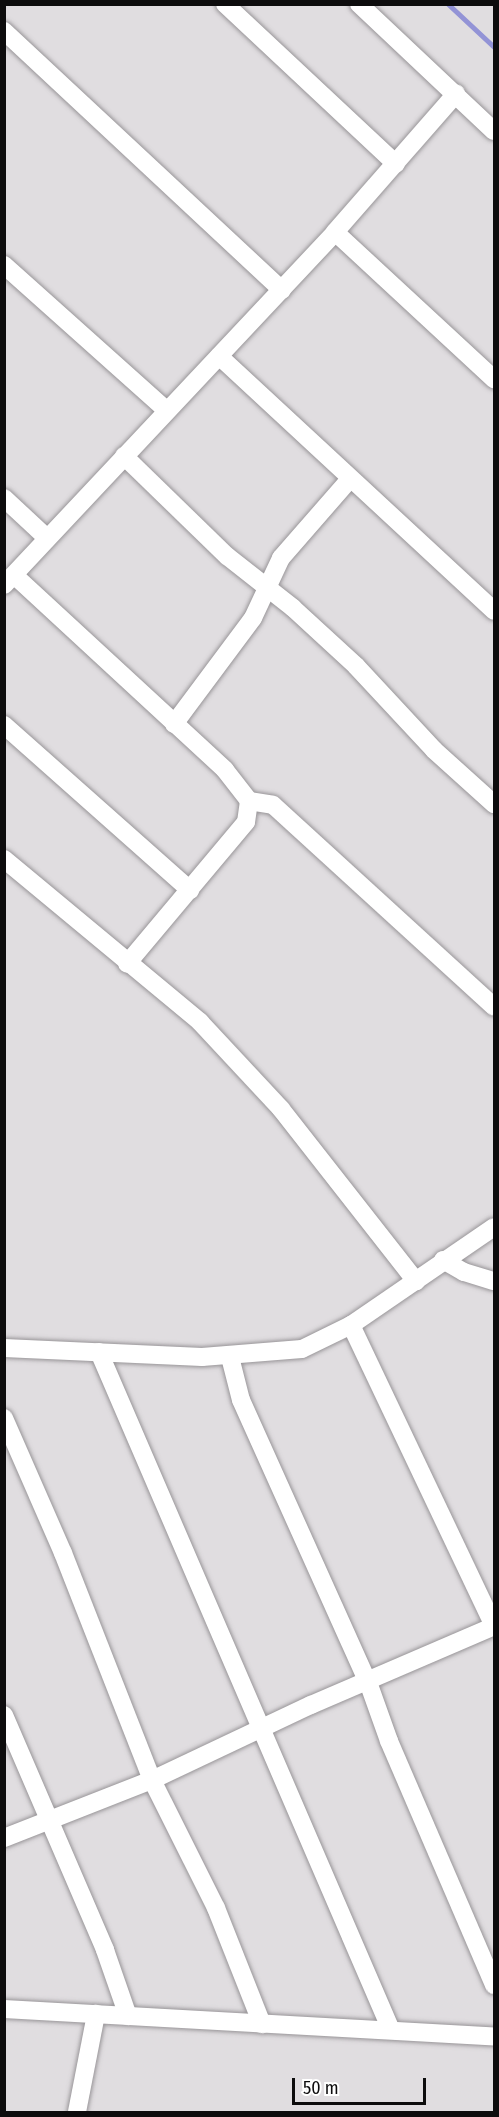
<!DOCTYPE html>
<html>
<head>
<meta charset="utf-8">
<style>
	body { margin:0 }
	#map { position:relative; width:499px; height:2117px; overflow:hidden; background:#e0dde0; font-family:"Fira Sans Condensed",sans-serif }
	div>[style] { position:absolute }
	.stream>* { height:5px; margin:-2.5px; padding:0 2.5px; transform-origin:2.5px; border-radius:2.5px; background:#9393d6 }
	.roads { filter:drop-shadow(0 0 2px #989598) drop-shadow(0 0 2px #989598) }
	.minor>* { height:18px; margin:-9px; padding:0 9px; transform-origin:9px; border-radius:9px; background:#fff }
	span { translate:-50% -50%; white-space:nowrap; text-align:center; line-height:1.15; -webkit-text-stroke:4.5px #fff; paint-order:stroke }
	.frame { position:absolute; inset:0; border:6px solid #0d0c0d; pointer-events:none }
	.scale { position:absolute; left:292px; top:2078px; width:134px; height:27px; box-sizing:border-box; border:3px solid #0d0c0d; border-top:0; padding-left:8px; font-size:18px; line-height:21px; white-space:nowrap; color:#0d0c0d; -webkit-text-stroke:4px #fff; paint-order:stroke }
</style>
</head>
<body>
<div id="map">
	<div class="stream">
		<div style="left:448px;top:4px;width:63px;rotate:43.1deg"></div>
	</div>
	<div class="roads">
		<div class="minor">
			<div style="left:225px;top:4px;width:234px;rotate:43.1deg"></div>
			<div style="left:359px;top:4px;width:185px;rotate:43.3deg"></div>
			<div style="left:4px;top:31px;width:380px;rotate:43deg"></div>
			<div style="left:335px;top:232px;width:217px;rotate:42.8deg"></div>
			<div style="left:4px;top:265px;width:217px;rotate:41.8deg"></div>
			<div style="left:219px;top:356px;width:375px;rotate:42.8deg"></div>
			<div style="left:124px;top:456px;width:144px;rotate:44.2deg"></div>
			<div style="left:227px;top:556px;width:84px;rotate:38.2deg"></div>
			<div style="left:293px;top:608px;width:86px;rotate:42.6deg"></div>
			<div style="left:356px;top:666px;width:115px;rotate:47.1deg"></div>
			<div style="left:434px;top:750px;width:81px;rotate:42deg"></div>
			<div style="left:4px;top:498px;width:59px;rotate:42.9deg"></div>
			<div style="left:14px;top:575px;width:287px;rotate:42.7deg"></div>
			<div style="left:225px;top:770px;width:39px;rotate:52deg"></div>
			<div style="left:249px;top:801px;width:21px;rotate:98deg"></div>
			<div style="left:246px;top:822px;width:185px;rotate:130deg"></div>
			<div style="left:4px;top:585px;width:484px;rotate:-46.8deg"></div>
			<div style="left:335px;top:232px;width:184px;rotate:-48.8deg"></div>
			<div style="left:174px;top:724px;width:132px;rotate:-53.3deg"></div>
			<div style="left:253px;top:618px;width:66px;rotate:-65deg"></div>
			<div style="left:281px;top:558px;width:105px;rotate:-48.9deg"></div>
			<div style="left:4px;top:725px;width:249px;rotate:41.6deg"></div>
			<div style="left:249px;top:801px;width:24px;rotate:9deg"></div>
			<div style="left:273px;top:805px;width:299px;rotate:42.4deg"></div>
			<div style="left:4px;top:859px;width:255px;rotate:39.7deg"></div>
			<div style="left:200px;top:1022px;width:119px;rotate:47deg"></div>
			<div style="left:281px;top:1109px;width:219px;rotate:51.9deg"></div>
			<div style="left:443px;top:1260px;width:24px;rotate:30deg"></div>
			<div style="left:464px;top:1272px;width:31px;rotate:17deg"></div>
			<div style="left:351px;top:1325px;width:333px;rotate:64.6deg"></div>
			<div style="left:4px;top:1348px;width:198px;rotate:2.6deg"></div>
			<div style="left:202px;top:1357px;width:100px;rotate:-4.6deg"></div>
			<div style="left:302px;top:1349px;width:55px;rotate:-26.1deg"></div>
			<div style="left:351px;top:1325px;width:173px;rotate:-34.4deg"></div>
			<div style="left:99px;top:1352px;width:738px;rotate:66.7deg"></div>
			<div style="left:230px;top:1357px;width:44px;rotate:75.7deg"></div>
			<div style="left:241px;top:1400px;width:309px;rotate:65.8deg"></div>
			<div style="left:368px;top:1682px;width:63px;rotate:70.4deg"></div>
			<div style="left:389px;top:1741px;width:266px;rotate:66.7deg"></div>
			<div style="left:4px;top:1418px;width:147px;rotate:66.4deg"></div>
			<div style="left:63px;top:1553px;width:244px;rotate:68.6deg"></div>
			<div style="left:152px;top:1780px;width:143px;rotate:63.4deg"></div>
			<div style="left:216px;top:1908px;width:125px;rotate:68.4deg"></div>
			<div style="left:4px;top:1715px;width:256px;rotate:66.7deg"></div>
			<div style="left:105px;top:1950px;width:70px;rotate:70.8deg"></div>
			<div style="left:4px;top:1838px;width:159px;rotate:-21.4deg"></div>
			<div style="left:152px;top:1780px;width:176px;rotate:-25.3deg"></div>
			<div style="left:311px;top:1705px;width:199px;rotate:-23.3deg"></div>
			<div style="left:4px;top:2009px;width:491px;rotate:3.2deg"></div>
			<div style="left:77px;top:2112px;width:100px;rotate:-79deg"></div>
		</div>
	</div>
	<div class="frame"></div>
	<div class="scale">50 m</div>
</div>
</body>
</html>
